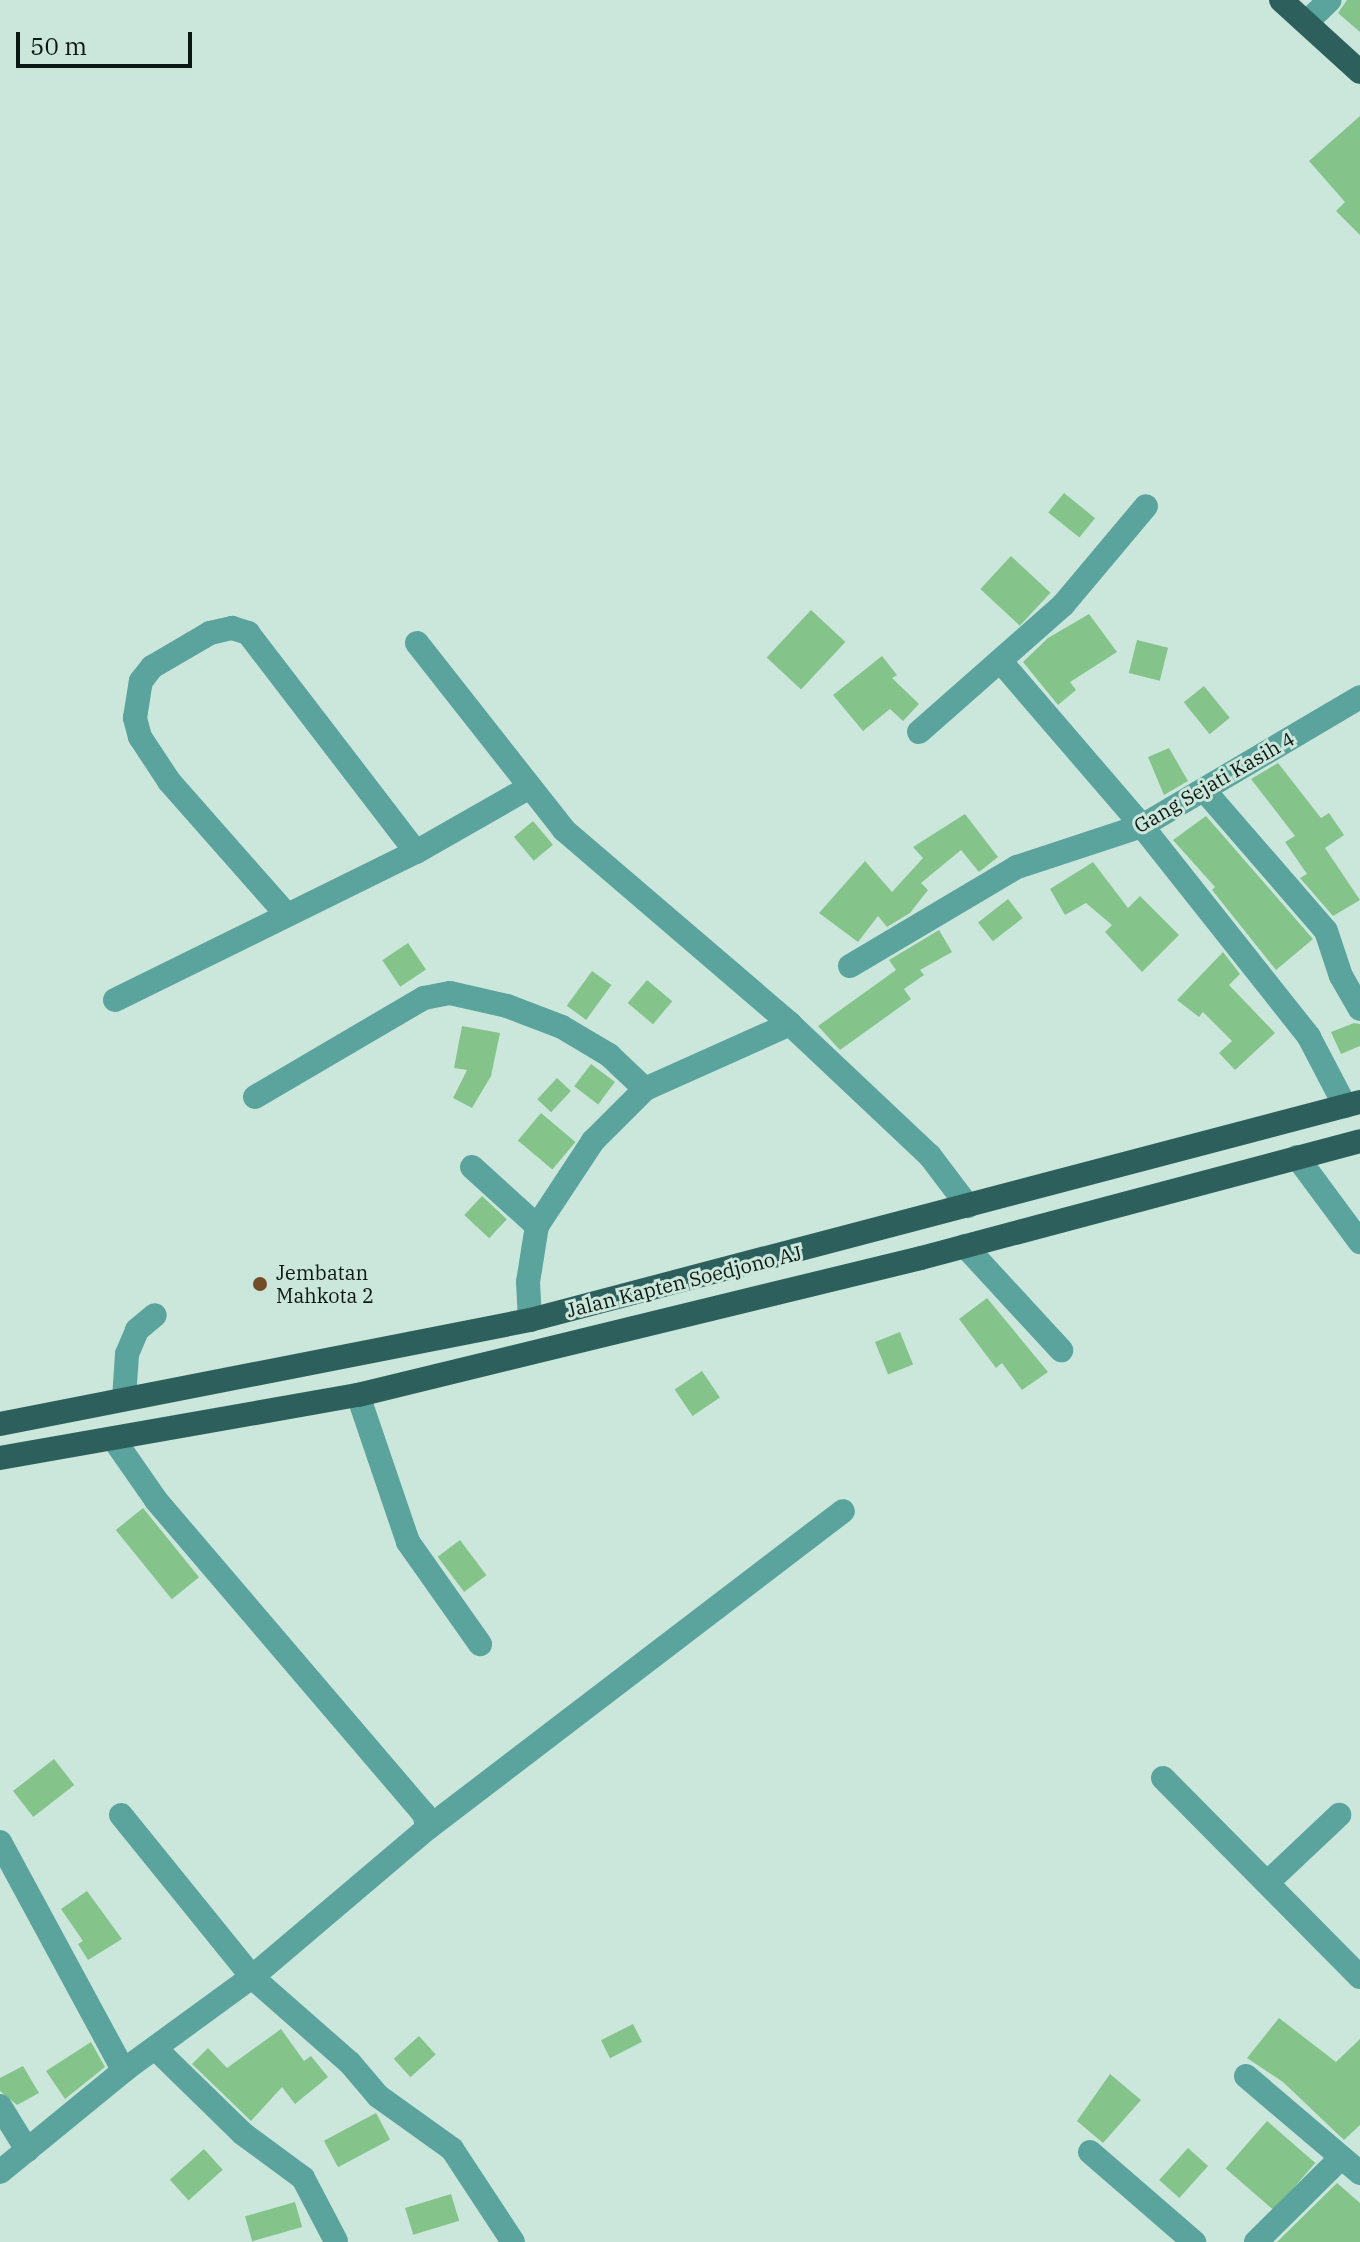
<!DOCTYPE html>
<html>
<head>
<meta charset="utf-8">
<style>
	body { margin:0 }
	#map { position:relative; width:1360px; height:2242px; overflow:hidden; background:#cbe7db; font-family:"IBM Plex Serif",serif }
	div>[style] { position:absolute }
	.building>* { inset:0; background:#84c48b; transform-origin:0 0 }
	.minor>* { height:24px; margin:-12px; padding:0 12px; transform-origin:12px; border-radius:12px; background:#5ba39d }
	.major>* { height:24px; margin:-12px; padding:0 12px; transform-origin:12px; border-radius:12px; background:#2d605c }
	.dots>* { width:22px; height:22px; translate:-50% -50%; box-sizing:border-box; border:4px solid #cbe7db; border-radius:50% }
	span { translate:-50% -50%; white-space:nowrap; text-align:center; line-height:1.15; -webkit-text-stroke:6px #cbe7db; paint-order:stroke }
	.street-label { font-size:20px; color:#0d1713 }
	.poi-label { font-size:20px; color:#0d1713 }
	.left { translate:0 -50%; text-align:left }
	.scale { position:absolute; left:16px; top:32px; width:176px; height:36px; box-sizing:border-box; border:4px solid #0d1713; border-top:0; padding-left:10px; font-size:24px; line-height:28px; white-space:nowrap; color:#0d1713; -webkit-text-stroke:6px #cbe7db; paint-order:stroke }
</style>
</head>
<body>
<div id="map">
	<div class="building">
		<div style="clip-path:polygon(1347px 0,1360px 0,1360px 32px,1338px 13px)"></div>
		<div style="clip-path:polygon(1360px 116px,1360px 235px,1336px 211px,1345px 202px,1309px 161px)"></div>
		<div style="left:1064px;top:493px;width:40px;height:25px;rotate:39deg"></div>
		<div style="left:1011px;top:556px;width:54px;height:45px;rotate:43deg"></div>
		<div style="left:811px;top:610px;width:47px;height:65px;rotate:43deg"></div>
		<div style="clip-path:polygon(1089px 614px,1117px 652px,1070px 682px,1076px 690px,1058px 705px,1023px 662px,1048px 638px)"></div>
		<div style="left:1137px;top:640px;width:32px;height:34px;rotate:14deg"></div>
		<div style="clip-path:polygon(882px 656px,897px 675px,892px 678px,919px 704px,903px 721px,890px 709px,863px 731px,833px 695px)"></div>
		<div style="left:1204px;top:686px;width:41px;height:26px;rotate:51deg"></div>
		<div style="clip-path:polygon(1169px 748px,1188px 781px,1164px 795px,1148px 757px)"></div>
		<div style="clip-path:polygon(1278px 763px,1321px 818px,1329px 813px,1344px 835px,1325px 848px,1360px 900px,1333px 916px,1300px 878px,1307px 874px,1285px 842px,1295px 836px,1251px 779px)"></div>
		<div style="clip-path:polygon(965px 814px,998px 857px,979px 872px,961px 850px,921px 883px,928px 890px,910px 913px,887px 927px,878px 916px,858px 942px,819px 913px,865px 861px,892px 892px,923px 858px,913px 847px)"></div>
		<div style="clip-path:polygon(1206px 816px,1313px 939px,1276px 970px,1212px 890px,1215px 887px,1173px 840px)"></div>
		<div style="left:533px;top:821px;width:31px;height:25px;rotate:50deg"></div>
		<div style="clip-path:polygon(1093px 862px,1128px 908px,1140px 896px,1179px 935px,1142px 972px,1105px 932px,1112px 925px,1086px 903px,1065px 915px,1050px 889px)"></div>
		<div style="left:1008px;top:899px;width:24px;height:38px;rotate:52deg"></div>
		<div style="clip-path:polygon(939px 930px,952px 952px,920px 970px,924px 975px,904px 989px,911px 999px,840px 1050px,818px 1026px,896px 970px,889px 960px)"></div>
		<div style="left:408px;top:943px;width:32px;height:31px;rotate:56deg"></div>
		<div style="clip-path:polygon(1223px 952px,1240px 974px,1229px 985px,1275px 1033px,1235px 1070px,1219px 1053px,1232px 1041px,1203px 1012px,1199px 1017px,1177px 1000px)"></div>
		<div style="left:592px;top:971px;width:24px;height:43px;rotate:36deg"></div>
		<div style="left:647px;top:980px;width:33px;height:30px;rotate:40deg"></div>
		<div style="clip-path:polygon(1354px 1023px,1360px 1024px,1360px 1046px,1341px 1054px,1331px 1032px)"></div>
		<div style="clip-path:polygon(462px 1026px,500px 1033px,491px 1076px,472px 1108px,453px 1098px,467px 1070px,454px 1068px)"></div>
		<div style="left:591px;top:1064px;width:30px;height:28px;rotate:37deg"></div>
		<div style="left:557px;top:1078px;width:19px;height:29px;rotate:43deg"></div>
		<div style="left:541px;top:1113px;width:45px;height:36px;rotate:40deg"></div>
		<div style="left:482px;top:1196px;width:34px;height:26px;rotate:43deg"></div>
		<div style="clip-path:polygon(987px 1298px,1048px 1372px,1022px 1390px,1002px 1363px,996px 1368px,959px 1319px)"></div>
		<div style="left:900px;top:1332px;width:35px;height:27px;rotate:68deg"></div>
		<div style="left:702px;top:1371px;width:32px;height:33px;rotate:56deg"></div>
		<div style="left:143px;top:1508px;width:89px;height:35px;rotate:51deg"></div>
		<div style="left:460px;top:1540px;width:44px;height:28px;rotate:53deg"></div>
		<div style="left:54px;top:1759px;width:33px;height:52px;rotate:52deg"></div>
		<div style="clip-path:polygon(87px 1891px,122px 1939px,88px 1960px,78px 1944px,83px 1941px,61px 1909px)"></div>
		<div style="clip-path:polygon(1279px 2018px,1336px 2062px,1360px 2039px,1360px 2125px,1344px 2140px,1283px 2082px,1247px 2058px)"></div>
		<div style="left:633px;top:2024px;width:20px;height:36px;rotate:63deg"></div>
		<div style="clip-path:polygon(281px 2029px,304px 2061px,311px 2056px,328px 2077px,295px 2104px,282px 2087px,251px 2121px,192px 2064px,208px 2048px,227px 2068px)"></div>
		<div style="left:419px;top:2036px;width:25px;height:34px;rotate:48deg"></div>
		<div style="clip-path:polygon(91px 2042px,105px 2067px,65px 2099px,46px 2071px)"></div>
		<div style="clip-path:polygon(23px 2066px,39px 2093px,17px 2105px,0 2091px,0 2078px)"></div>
		<div style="clip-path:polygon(1110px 2074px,1141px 2100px,1103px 2143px,1077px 2121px)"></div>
		<div style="left:376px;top:2113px;width:30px;height:59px;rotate:62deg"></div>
		<div style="left:1267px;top:2121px;width:64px;height:63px;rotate:41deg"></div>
		<div style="left:1188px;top:2148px;width:27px;height:43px;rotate:42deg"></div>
		<div style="left:204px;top:2149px;width:28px;height:46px;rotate:48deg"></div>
		<div style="clip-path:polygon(1337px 2183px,1360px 2203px,1360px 2242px,1277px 2242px)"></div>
		<div style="left:451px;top:2194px;width:28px;height:48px;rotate:73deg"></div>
		<div style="left:295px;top:2202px;width:26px;height:52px;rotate:74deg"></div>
	</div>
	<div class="minor">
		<div style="left:1308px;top:21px;width:30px;rotate:-44deg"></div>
		<div style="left:417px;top:643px;width:238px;rotate:51.8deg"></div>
		<div style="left:564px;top:830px;width:298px;rotate:40.6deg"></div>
		<div style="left:790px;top:1024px;width:192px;rotate:43.3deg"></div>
		<div style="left:930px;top:1156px;width:63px;rotate:52.8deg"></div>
		<div style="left:1002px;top:663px;width:215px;rotate:49.3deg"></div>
		<div style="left:1142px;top:826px;width:269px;rotate:51.6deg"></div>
		<div style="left:1309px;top:1037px;width:78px;rotate:62.4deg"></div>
		<div style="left:919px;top:732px;width:192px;rotate:-41.4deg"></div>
		<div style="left:1063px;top:605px;width:129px;rotate:-50deg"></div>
		<div style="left:1204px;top:790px;width:186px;rotate:49.1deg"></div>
		<div style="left:1326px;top:931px;width:47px;rotate:71.6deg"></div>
		<div style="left:1341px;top:976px;width:38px;rotate:60deg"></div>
		<div style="left:287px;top:915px;width:179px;rotate:-131.4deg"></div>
		<div style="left:169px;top:781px;width:53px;rotate:-123.4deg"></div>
		<div style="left:140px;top:737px;width:20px;rotate:-105deg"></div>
		<div style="left:135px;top:718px;width:37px;rotate:-81deg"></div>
		<div style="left:141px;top:681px;width:18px;rotate:-52deg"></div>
		<div style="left:152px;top:667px;width:67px;rotate:-30.4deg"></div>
		<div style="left:210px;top:633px;width:23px;rotate:-13deg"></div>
		<div style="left:232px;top:628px;width:17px;rotate:17deg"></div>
		<div style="left:248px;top:633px;width:276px;rotate:52.5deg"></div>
		<div style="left:850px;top:966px;width:194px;rotate:-30.7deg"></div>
		<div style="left:1017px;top:867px;width:132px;rotate:-18.2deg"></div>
		<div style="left:1142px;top:826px;width:253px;rotate:-30.6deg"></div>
		<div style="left:115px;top:1000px;width:335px;rotate:-26.2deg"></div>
		<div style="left:416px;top:852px;width:129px;rotate:-29.7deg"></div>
		<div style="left:255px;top:1097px;width:196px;rotate:-30.4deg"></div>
		<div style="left:424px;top:998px;width:26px;rotate:-11deg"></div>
		<div style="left:450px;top:993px;width:58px;rotate:12.8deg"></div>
		<div style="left:507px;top:1006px;width:59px;rotate:20.9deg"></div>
		<div style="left:562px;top:1027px;width:55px;rotate:30.8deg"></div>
		<div style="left:609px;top:1055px;width:50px;rotate:43.4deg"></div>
		<div style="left:1297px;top:1157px;width:106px;rotate:53.5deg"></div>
		<div style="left:472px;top:1167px;width:88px;rotate:42.2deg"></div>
		<div style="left:965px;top:1246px;width:142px;rotate:47.3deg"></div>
		<div style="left:530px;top:1320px;width:38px;rotate:-93deg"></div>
		<div style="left:528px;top:1282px;width:57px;rotate:-80.9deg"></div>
		<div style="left:537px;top:1226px;width:102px;rotate:-56.6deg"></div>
		<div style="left:593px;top:1141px;width:74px;rotate:-45deg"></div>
		<div style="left:645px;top:1089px;width:159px;rotate:-24.1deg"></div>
		<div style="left:358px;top:1395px;width:155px;rotate:71.2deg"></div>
		<div style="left:408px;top:1542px;width:125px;rotate:54.8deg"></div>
		<div style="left:124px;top:1399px;width:45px;rotate:-86.2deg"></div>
		<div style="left:127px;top:1354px;width:26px;rotate:-67deg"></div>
		<div style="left:137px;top:1330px;width:23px;rotate:-40deg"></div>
		<div style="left:1163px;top:1778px;width:280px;rotate:45.3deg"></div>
		<div style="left:121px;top:1815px;width:208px;rotate:51deg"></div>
		<div style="left:252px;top:1977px;width:130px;rotate:41.3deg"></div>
		<div style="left:350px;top:2063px;width:43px;rotate:49.7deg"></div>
		<div style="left:378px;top:2096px;width:91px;rotate:35.6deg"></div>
		<div style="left:452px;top:2149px;width:111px;rotate:56.7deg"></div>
		<div style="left:428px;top:1828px;width:522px;rotate:-37.37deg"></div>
		<div style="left:0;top:1842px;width:260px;rotate:61.6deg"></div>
		<div style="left:1268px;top:1882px;width:98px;rotate:-43.3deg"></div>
		<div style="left:155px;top:2048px;width:122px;rotate:44.3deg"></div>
		<div style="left:242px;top:2133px;width:76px;rotate:36.4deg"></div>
		<div style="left:303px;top:2178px;width:71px;rotate:62.4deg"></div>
		<div style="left:1246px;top:2076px;width:150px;rotate:40.4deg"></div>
		<div style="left:0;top:2106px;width:52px;rotate:58.5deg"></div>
		<div style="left:1090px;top:2152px;width:138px;rotate:40.9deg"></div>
		<div style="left:0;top:2172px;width:164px;rotate:-39.3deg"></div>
		<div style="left:127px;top:2068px;width:155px;rotate:-36.1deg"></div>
		<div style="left:252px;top:1977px;width:231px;rotate:-40.3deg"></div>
		<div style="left:428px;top:1828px;width:15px;rotate:-106deg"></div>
		<div style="left:424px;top:1814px;width:413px;rotate:-130.5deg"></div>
		<div style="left:156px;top:1500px;width:72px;rotate:-124.8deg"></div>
		<div style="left:1256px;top:2242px;width:120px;rotate:-44.7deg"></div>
	</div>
	<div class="major">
		<div style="left:1281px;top:0;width:107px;rotate:42.3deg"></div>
		<div style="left:0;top:1424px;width:540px;rotate:-11.1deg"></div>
		<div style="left:530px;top:1320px;width:858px;rotate:-14.72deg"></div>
		<div style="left:0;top:1458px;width:364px;rotate:-10deg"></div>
		<div style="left:358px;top:1395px;width:579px;rotate:-13.68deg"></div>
		<div style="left:921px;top:1258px;width:454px;rotate:-14.9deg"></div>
	</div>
	<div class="dots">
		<div style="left:260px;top:1284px;background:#724d28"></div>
	</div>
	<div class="street-label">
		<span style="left:1214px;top:782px;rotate:-30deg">Gang Sejati Kasih 4</span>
		<span style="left:684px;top:1281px;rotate:-14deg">Jalan Kapten Soedjono AJ</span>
	</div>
	<div class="poi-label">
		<span class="left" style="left:276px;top:1284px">Jembatan<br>Mahkota 2</span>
	</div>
	<div class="scale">50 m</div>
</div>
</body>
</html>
